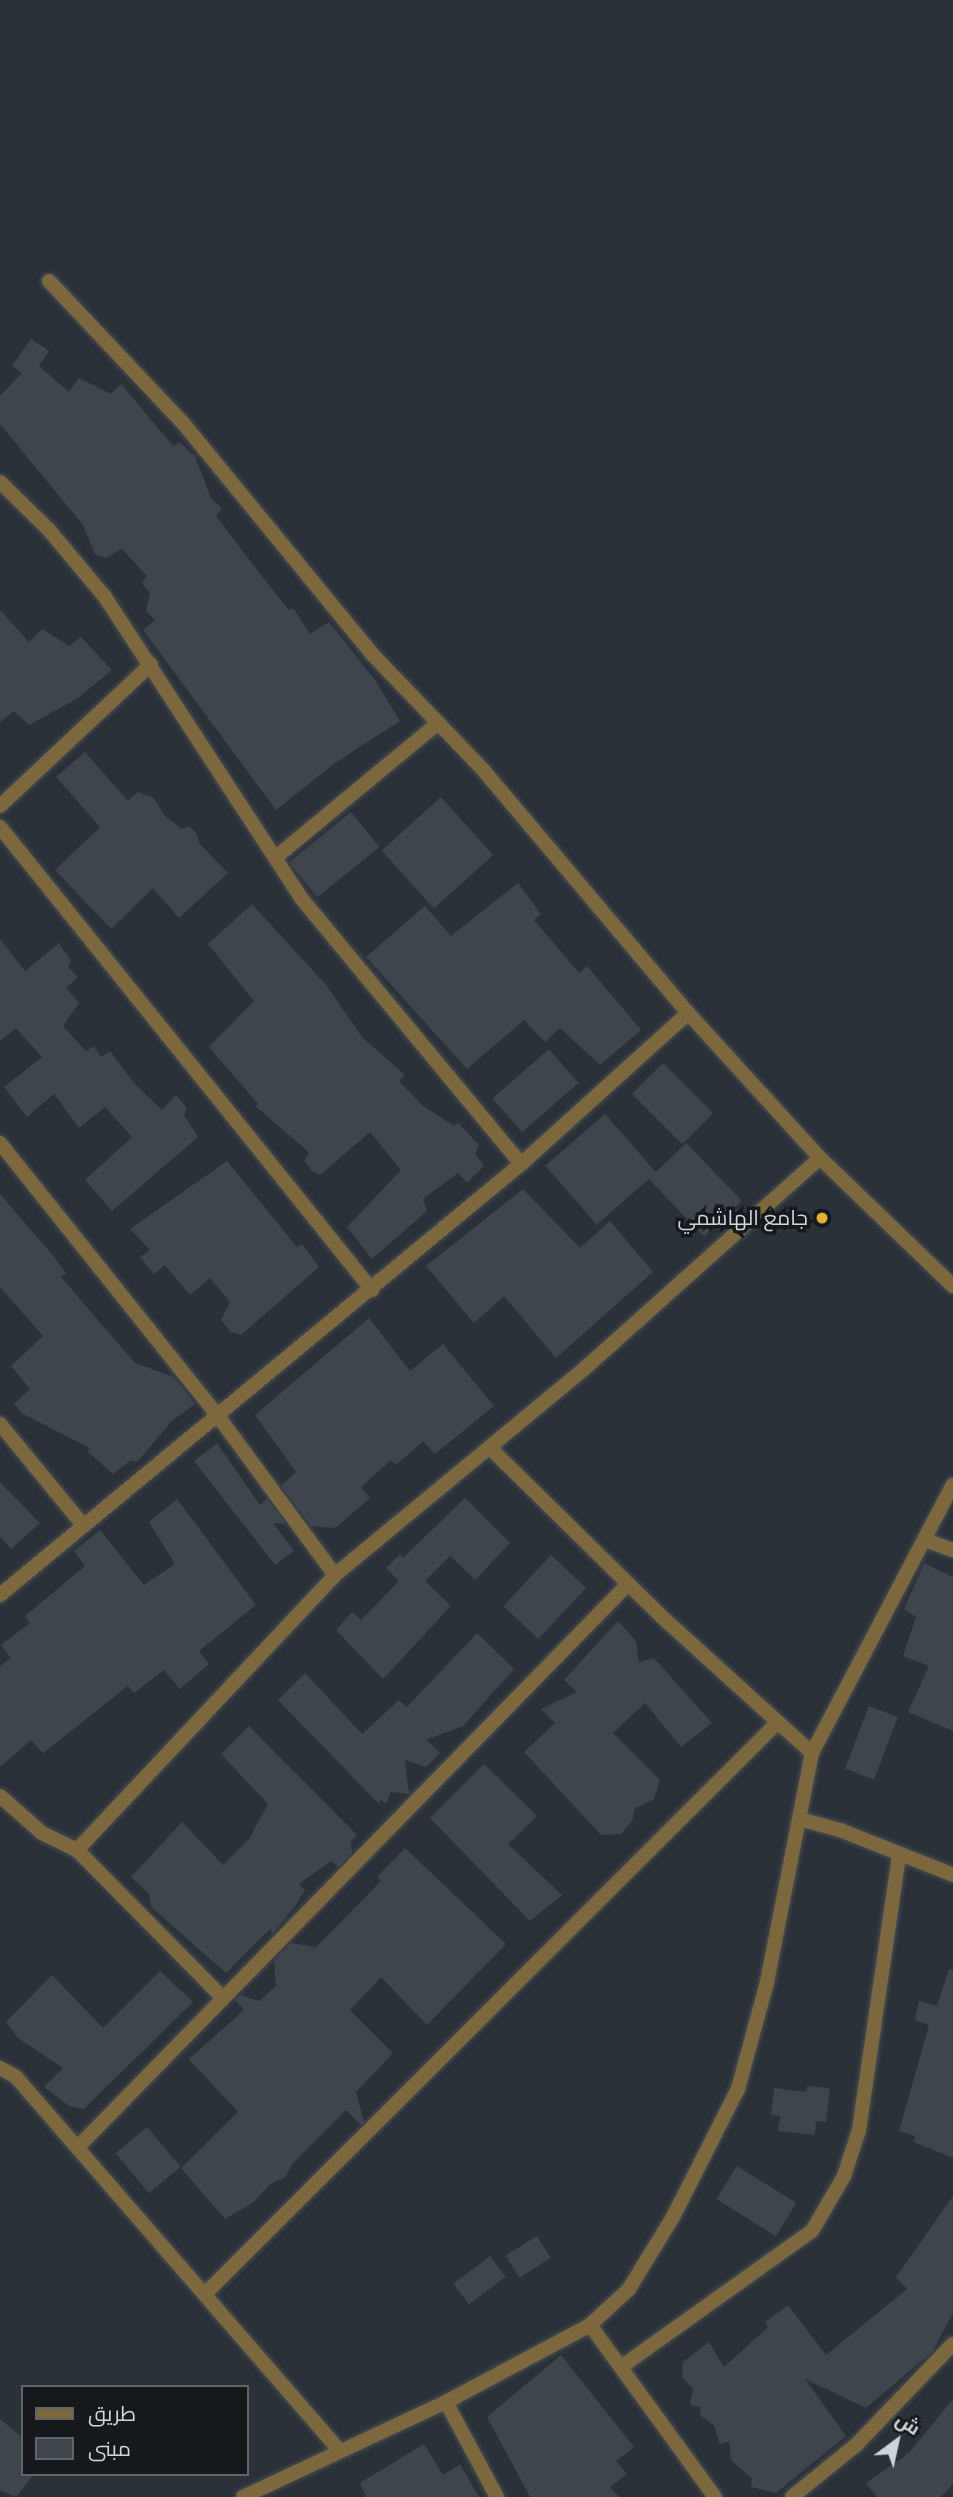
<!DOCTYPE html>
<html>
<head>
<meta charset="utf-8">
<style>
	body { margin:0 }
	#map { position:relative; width:953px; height:2497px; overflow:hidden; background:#2a3138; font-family:"PT Sans Narrow",Cairo,sans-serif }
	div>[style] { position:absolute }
	.building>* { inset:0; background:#3e454d; transform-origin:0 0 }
	.roads { filter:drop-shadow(0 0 2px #484f55) drop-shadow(0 0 2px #484f55) }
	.minor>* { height:14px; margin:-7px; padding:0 7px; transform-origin:7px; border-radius:7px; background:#7d683d }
	.dots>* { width:19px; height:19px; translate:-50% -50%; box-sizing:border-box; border:4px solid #16191c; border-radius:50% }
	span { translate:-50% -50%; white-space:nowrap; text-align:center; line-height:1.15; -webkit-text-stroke:7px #16191c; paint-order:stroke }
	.poi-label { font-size:21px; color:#d0d5d9 }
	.right { translate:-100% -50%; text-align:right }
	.legend { position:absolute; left:21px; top:2385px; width:228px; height:91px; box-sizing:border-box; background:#16191c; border:2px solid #606468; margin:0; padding:9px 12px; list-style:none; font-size:21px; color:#d0d5d9 }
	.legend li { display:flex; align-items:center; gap:14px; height:35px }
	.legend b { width:35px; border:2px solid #606468 }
	.north { position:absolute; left:862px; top:2406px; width:70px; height:70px; -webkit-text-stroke:5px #16191c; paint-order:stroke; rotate:33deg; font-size:19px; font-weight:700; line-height:28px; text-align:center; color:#d0d5d9 }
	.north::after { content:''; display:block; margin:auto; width:24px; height:32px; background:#d0d5d9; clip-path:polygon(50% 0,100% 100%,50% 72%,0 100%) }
</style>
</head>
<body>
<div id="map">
	<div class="building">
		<div style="clip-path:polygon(31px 339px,49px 351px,39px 366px,69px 392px,79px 378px,111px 394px,121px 384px,173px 446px,179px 442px,195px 456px,211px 498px,222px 509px,216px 516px,264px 579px,289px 610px,293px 608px,310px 634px,329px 622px,375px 680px,400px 721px,335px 763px,276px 810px,143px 630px,155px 620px,146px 611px,150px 593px,142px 583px,147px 576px,122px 549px,106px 558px,95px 554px,83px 525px,0 424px,0 396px,22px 373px,12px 366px)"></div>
		<div style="clip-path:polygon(0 610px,29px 642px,42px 629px,69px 646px,81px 637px,112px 670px,78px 698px,29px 725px,14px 711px,0 722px)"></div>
		<div style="clip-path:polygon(85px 752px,128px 801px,138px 792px,154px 798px,164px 815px,182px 829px,188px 826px,196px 832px,200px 844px,228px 873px,179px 918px,153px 888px,111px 929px,55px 870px,100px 827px,56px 777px)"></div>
		<div style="left:441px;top:797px;width:78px;height:80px;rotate:48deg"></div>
		<div style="left:351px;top:812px;width:45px;height:80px;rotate:51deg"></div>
		<div style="clip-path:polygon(518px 883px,541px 914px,534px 920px,579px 973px,587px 966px,641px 1030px,600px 1065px,560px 1028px,545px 1042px,524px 1020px,467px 1069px,366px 957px,425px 906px,451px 936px)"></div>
		<div style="clip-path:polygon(252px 904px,327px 986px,362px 1037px,405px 1075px,399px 1081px,422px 1105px,454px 1126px,458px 1123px,479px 1145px,475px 1154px,484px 1166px,467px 1183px,458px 1173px,423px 1199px,427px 1211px,372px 1259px,347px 1227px,401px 1170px,370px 1132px,320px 1175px,312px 1171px,304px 1161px,309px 1152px,255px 1106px,258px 1104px,209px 1047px,254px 1001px,208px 944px)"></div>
		<div style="clip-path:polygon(0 939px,25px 971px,59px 943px,71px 961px,68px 967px,78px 977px,66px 988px,79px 1003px,63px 1026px,86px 1051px,94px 1046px,101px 1057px,110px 1051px,134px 1083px,162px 1110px,176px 1095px,187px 1108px,184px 1115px,198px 1137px,112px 1211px,85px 1180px,132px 1137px,105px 1107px,79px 1128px,54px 1094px,27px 1117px,4px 1087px,42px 1057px,16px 1028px,0 1041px)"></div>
		<div style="left:549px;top:1049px;width:45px;height:75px;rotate:49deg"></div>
		<div style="left:663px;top:1063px;width:71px;height:44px;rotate:45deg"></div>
		<div style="left:605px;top:1114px;width:78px;height:79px;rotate:49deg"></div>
		<div style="left:686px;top:1143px;width:80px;height:52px;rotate:46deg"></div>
		<div style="clip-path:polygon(227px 1161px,297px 1247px,302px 1244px,319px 1267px,241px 1335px,231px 1332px,221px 1320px,230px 1302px,210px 1278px,190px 1295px,165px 1265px,154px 1274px,140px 1257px,150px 1250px,130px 1229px)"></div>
		<div style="clip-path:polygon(523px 1189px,580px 1248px,610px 1221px,653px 1272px,556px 1358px,504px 1296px,474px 1323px,426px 1266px)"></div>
		<div style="clip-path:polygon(0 1194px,55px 1258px,66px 1273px,61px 1277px,135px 1363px,174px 1377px,195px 1404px,173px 1420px,137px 1462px,131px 1460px,113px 1474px,87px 1451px,90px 1448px,23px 1414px,14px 1404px,30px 1389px,11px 1366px,43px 1336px,0 1287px)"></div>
		<div style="clip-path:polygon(369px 1318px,410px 1371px,443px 1344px,494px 1406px,435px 1454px,423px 1441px,396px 1465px,391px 1460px,361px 1487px,370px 1498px,335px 1528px,311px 1526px,281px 1486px,296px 1472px,255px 1415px)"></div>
		<div style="clip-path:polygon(217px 1443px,260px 1505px,267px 1499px,286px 1524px,273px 1523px,294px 1551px,275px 1565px,194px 1461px)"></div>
		<div style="clip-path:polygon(0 1482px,40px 1523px,11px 1549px,0 1537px)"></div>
		<div style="clip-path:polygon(465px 1498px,510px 1543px,475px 1580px,450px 1556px,425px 1581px,451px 1606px,383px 1679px,336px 1630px,352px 1612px,361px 1620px,399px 1581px,386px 1568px,400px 1554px,403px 1558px)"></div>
		<div style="clip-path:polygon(177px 1499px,256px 1605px,199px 1651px,209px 1664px,180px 1689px,164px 1670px,134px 1693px,128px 1686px,43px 1753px,31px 1740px,0 1767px,0 1666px,11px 1658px,1px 1645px,30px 1623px,25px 1616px,85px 1566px,74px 1551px,100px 1530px,144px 1585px,175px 1564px,149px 1522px)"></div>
		<div style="left:551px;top:1555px;width:48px;height:70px;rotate:43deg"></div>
		<div style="clip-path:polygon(924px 1563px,953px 1577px,953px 1731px,908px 1712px,929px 1666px,903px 1656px,916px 1617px,904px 1609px)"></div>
		<div style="clip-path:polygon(618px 1621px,636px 1641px,639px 1662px,654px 1658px,712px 1723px,681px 1747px,645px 1703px,613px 1733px,660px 1780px,654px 1799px,635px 1808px,632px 1821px,621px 1834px,601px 1835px,524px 1752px,555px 1723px,541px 1709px,577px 1692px,564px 1680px)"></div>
		<div style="clip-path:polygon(477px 1633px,514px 1669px,463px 1726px,426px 1740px,440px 1753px,426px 1767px,405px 1760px,409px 1794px,391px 1792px,386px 1804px,381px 1800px,378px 1803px,278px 1700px,305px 1673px,362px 1734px,399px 1700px,407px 1707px)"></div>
		<div style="left:869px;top:1706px;width:31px;height:67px;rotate:21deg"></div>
		<div style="clip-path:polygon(249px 1726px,357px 1835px,351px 1841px,352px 1853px,338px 1867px,331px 1861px,299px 1884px,305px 1890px,296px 1905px,272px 1934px,271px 1928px,226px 1973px,151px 1907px,149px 1894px,131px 1877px,182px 1822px,223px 1865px,249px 1839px,268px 1804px,221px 1754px)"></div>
		<div style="clip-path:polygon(484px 1764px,537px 1816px,508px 1844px,562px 1895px,530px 1921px,430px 1818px)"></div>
		<div style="clip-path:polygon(405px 1848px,506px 1944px,427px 2025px,381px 1977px,350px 2010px,393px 2053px,356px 2092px,364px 2122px,361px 2125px,346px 2110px,291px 2165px,286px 2177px,270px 2184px,254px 2202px,225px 2219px,181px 2168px,238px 2112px,189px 2059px,244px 2010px,235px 2000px,240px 1995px,259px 2001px,276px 1986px,274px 1960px,291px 1943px,316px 1947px,381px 1881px,377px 1877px)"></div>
		<div style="clip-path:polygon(949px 1969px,953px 1970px,953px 2158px,913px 2142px,915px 2136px,899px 2131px,929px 2025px,915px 2020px,919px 2001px,937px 2006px)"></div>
		<div style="clip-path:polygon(160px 1971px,193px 2002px,84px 2109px,69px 2106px,44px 2087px,63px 2068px,18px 2038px,6px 2022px,52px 1975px,103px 2028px)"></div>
		<div style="clip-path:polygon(807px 2086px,830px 2088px,826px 2122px,816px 2121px,815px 2135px,778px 2131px,780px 2116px,771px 2115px,774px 2088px,806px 2092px)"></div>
		<div style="left:147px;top:2127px;width:52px;height:41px;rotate:50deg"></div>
		<div style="left:737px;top:2166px;width:70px;height:39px;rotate:32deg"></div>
		<div style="clip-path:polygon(953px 2196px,953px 2313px,932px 2352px,866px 2408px,805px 2379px,846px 2436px,776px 2493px,751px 2487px,752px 2479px,731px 2460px,729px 2442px,720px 2444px,714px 2426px,700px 2415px,701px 2407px,690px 2405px,693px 2389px,682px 2377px,683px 2362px,709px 2342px,724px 2367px,768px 2327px,765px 2322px,788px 2305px,826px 2355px,907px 2289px,896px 2277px)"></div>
		<div style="left:537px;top:2236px;width:26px;height:37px;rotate:58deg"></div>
		<div style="left:490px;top:2256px;width:26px;height:46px;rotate:53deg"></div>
		<div style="clip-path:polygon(561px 2355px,634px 2447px,616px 2461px,627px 2474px,610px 2487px,619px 2497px,530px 2497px,487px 2417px)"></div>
		<div style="clip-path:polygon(953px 2399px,953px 2484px,941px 2497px,877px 2497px,866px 2483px,909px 2453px)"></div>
		<div style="clip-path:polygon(0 2419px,23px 2438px,23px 2474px,34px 2474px,16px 2497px,0 2490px)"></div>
		<div style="clip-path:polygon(424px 2444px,443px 2475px,460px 2464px,479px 2497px,366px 2497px,360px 2483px)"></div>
	</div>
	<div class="roads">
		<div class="minor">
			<div style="left:49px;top:281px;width:195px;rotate:46.7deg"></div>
			<div style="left:183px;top:423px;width:298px;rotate:50.7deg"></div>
			<div style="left:372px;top:654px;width:163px;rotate:46.2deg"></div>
			<div style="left:485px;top:772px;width:315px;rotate:49.9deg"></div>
			<div style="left:688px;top:1013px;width:196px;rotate:47.7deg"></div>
			<div style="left:820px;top:1158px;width:185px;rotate:43.9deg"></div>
			<div style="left:0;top:482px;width:69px;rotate:44.4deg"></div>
			<div style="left:49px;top:530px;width:87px;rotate:50.1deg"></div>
			<div style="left:105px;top:597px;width:359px;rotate:56.9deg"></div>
			<div style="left:301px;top:898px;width:345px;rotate:50.4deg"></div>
			<div style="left:0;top:806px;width:207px;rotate:-43.2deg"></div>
			<div style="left:0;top:827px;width:594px;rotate:51.22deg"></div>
			<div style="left:275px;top:858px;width:212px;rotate:-39.6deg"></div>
			<div style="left:0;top:1143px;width:349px;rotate:51.4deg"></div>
			<div style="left:218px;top:1416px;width:197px;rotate:53.7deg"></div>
			<div style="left:0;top:1424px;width:131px;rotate:50.6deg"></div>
			<div style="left:490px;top:1448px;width:241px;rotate:44.5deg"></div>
			<div style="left:662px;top:1617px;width:202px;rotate:42.2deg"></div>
			<div style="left:925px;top:1540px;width:30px;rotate:20deg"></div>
			<div style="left:0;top:1595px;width:676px;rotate:-39.6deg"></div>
			<div style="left:521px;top:1164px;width:225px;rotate:-42.1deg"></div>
			<div style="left:0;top:1796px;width:56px;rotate:41.4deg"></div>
			<div style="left:42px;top:1833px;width:39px;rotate:26deg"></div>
			<div style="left:77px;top:1850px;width:205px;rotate:45.4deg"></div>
			<div style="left:800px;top:1819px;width:41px;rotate:15.4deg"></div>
			<div style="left:840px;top:1830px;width:122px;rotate:21.7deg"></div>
			<div style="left:77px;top:1850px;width:377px;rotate:-46.8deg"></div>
			<div style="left:335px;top:1575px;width:325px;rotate:-39.6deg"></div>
			<div style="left:585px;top:1368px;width:315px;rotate:-41.8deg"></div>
			<div style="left:0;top:2068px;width:18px;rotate:29deg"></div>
			<div style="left:16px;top:2077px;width:492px;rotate:49.1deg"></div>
			<div style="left:78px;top:2147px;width:787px;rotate:-45.67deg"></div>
			<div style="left:206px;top:2293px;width:808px;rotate:-44.95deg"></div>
			<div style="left:590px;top:2325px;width:213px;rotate:54deg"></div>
			<div style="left:621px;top:2367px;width:234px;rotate:-35.5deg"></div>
			<div style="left:812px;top:2231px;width:64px;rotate:-59.8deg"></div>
			<div style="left:844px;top:2176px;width:48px;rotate:-71.9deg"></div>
			<div style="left:859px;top:2130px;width:278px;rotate:-81.7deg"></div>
			<div style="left:446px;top:2402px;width:108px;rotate:61.8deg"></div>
			<div style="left:243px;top:2497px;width:224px;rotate:-25.1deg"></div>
			<div style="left:446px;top:2402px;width:163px;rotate:-28.1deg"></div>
			<div style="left:590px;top:2325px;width:53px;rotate:-42.7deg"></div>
			<div style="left:629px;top:2289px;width:84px;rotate:-58.6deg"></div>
			<div style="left:673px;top:2217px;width:144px;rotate:-63.1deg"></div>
			<div style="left:738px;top:2089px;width:111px;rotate:-74.8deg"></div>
			<div style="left:767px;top:1982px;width:233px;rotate:-78.9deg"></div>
			<div style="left:812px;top:1753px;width:303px;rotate:-62.3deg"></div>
			<div style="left:792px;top:2497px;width:82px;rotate:-39.1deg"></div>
			<div style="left:856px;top:2445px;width:140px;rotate:-46.2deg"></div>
		</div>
	</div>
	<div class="dots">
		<div style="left:822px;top:1218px;background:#e1af34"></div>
	</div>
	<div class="poi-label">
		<span class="right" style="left:808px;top:1218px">جامع الهاشمي</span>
	</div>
	<ul class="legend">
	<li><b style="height:9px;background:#7d683d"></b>طريق</li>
	<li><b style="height:19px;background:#3e454d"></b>مبنى</li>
	</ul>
	<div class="north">ش</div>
</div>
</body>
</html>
